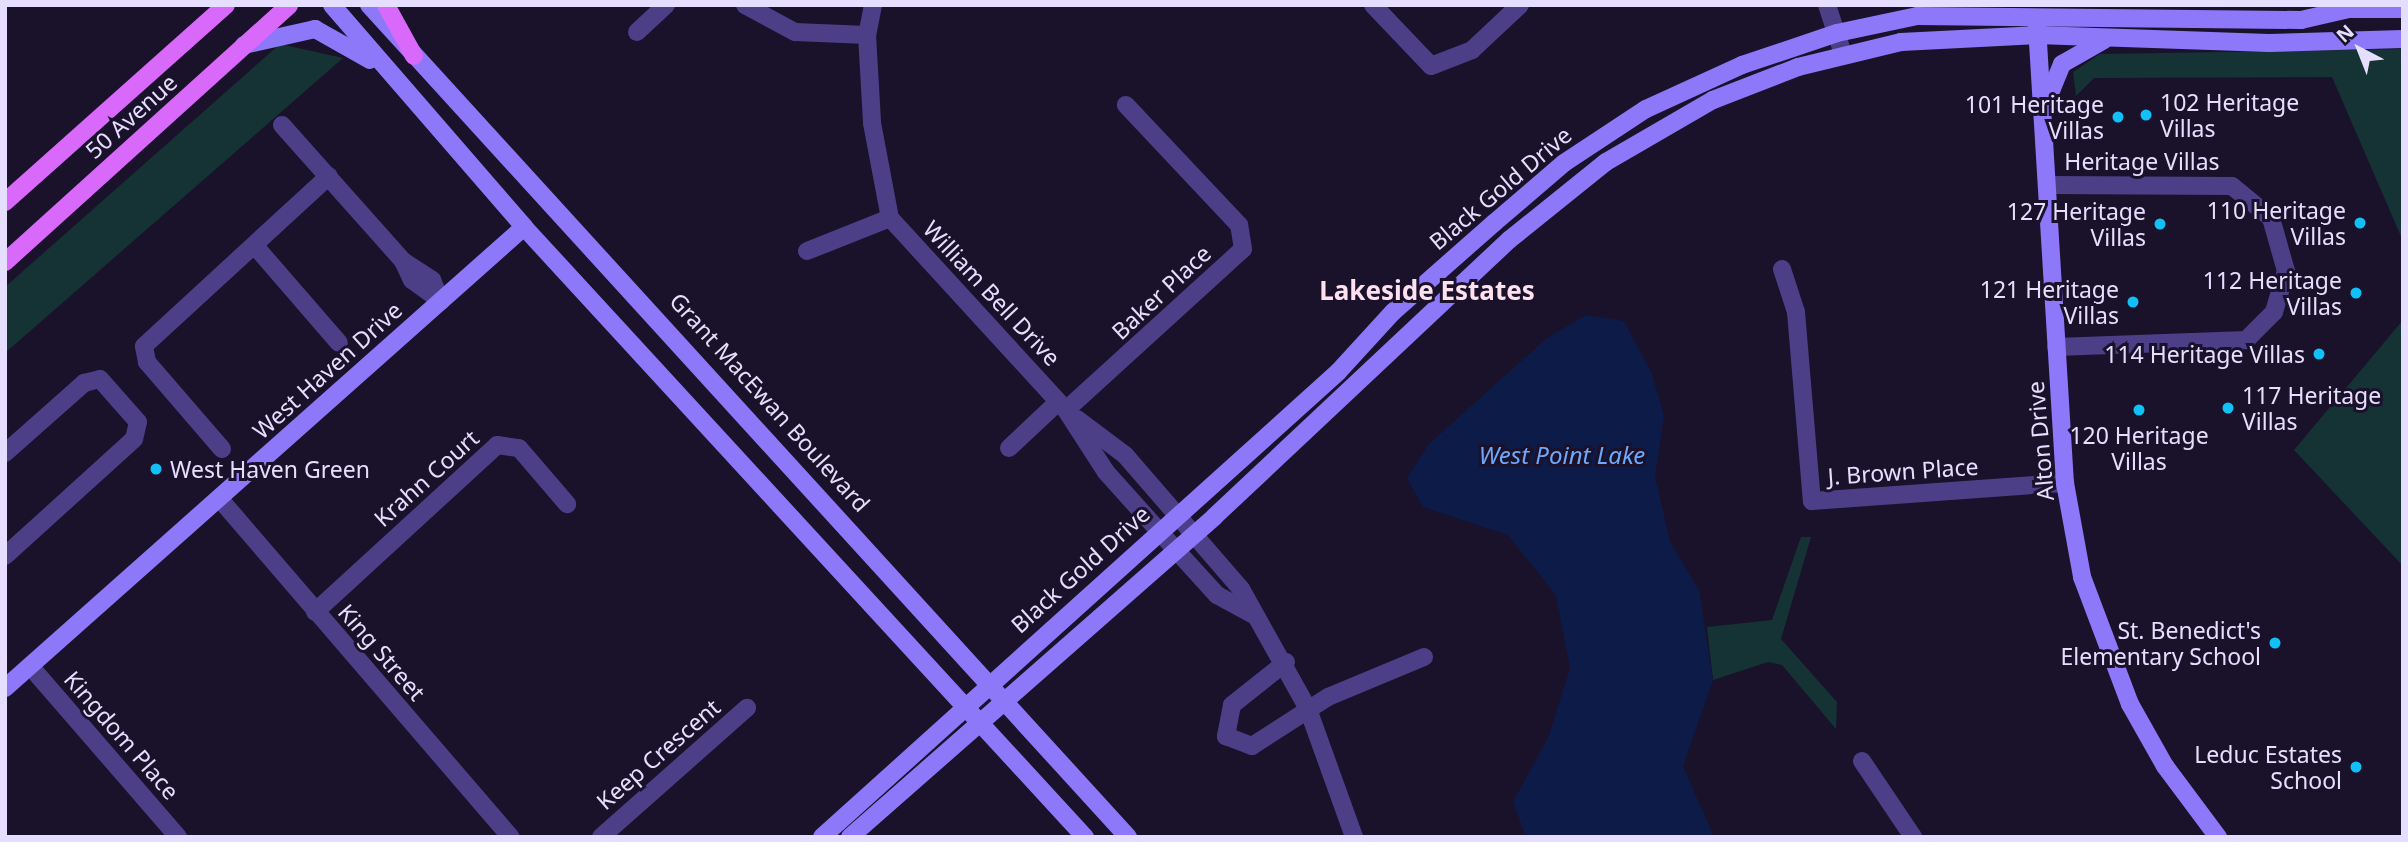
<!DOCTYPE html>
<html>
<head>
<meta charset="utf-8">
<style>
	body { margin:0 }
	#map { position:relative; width:2408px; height:842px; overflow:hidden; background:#1a122b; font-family:"Noto Sans",sans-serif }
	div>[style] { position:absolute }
	.green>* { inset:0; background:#153235 }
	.water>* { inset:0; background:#0d1b49 }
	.street>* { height:18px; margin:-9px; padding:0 9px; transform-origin:9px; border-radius:9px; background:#4c3f88 }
	.secondary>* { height:18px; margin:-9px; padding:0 9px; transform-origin:9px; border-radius:9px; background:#8e78fa }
	.primary>* { height:18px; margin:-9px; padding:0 9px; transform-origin:9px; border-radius:9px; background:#d869fa }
	.dots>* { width:19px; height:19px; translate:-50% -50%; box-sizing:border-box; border:4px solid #1a122b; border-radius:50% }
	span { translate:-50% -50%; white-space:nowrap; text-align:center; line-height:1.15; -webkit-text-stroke:6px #1a122b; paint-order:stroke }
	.poi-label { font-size:23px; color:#e6defe }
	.left { translate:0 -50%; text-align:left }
	.right { translate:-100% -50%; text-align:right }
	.street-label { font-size:23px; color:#e6defe }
	.water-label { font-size:24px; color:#70a7fa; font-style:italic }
	.quarter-label { font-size:26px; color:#fee0ef; font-weight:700 }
	.frame { position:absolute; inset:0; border:7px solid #e6defe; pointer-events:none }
	.north { position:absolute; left:2324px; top:14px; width:70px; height:70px; -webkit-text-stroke:5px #1a122b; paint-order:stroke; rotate:318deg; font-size:19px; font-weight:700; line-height:28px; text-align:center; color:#e6defe }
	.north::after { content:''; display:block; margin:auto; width:24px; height:32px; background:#e6defe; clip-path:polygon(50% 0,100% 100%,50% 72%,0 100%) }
</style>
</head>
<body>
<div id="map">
	<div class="green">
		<div style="clip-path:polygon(280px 44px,343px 58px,5px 353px,5px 287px)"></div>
		<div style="clip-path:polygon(2403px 49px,2403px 241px,2332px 77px,2094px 78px,2076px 96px,2073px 72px,2100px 54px)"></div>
		<div style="clip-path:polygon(2403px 320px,2403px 566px,2294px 450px)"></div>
		<div style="clip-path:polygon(1801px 537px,1811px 537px,1781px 639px,1837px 702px,1836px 729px,1782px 665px,1768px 662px,1713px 680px,1707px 627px,1772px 620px)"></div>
	</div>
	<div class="water">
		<div style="clip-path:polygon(1586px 315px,1624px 321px,1652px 374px,1664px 416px,1655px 476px,1670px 542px,1699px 590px,1713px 680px,1683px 766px,1714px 837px,1526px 837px,1513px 802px,1549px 736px,1570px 668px,1556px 595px,1508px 535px,1423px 507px,1407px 478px,1429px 444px,1547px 338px)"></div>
	</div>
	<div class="street">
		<div style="left:745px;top:5px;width:57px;rotate:28.4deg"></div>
		<div style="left:795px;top:32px;width:72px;rotate:2.4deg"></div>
		<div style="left:873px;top:5px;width:31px;rotate:101deg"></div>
		<div style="left:867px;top:35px;width:88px;rotate:86.7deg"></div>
		<div style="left:872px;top:123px;width:97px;rotate:79.3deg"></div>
		<div style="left:890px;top:218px;width:260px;rotate:47.5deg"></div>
		<div style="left:1066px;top:410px;width:74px;rotate:57.2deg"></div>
		<div style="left:1106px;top:472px;width:105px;rotate:48.1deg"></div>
		<div style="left:1176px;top:550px;width:61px;rotate:47.7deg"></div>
		<div style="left:1217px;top:595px;width:42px;rotate:28.4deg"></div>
		<div style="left:1373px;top:5px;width:84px;rotate:46.4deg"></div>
		<div style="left:1431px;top:66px;width:44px;rotate:-21.3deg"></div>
		<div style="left:1472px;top:50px;width:66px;rotate:-43.2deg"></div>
		<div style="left:1827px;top:5px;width:52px;rotate:71.9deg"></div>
		<div style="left:637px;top:32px;width:40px;rotate:-43deg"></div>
		<div style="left:282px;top:125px;width:182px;rotate:48.3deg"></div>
		<div style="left:403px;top:261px;width:21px;rotate:65deg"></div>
		<div style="left:412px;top:280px;width:36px;rotate:36deg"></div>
		<div style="left:2049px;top:185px;width:183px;rotate:0.3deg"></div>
		<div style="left:2232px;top:186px;width:50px;rotate:39.4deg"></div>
		<div style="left:2271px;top:218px;width:55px;rotate:74.2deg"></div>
		<div style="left:2286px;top:271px;width:43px;rotate:106.3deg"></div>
		<div style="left:2274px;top:312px;width:40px;rotate:135deg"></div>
		<div style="left:2246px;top:340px;width:190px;rotate:177.9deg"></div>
		<div style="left:255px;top:246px;width:128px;rotate:49.1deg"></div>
		<div style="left:807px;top:251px;width:89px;rotate:-21.7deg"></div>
		<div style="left:403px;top:261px;width:35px;rotate:33deg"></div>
		<div style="left:432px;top:280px;width:23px;rotate:67deg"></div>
		<div style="left:1782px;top:269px;width:45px;rotate:72deg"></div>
		<div style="left:1796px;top:312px;width:190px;rotate:85.2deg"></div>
		<div style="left:1812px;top:501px;width:254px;rotate:-4.1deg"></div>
		<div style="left:1066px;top:410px;width:239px;rotate:-42.3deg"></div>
		<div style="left:1243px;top:249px;width:24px;rotate:-99deg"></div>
		<div style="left:1239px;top:225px;width:165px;rotate:-133.3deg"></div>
		<div style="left:1077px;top:419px;width:60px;rotate:36.9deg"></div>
		<div style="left:1125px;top:455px;width:177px;rotate:49.1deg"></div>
		<div style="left:1241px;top:589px;width:137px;rotate:60.8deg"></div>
		<div style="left:1308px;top:709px;width:136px;rotate:70.2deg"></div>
		<div style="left:1009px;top:448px;width:67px;rotate:-43.2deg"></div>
		<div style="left:222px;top:449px;width:115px;rotate:-130.8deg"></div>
		<div style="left:147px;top:362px;width:16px;rotate:-101deg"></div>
		<div style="left:144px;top:346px;width:251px;rotate:-42.6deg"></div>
		<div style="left:5px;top:453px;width:106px;rotate:-41.5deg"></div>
		<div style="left:84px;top:383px;width:16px;rotate:-14deg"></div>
		<div style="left:100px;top:379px;width:57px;rotate:48.5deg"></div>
		<div style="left:138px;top:422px;width:17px;rotate:103deg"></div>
		<div style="left:134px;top:439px;width:174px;rotate:137.8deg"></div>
		<div style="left:219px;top:498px;width:447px;rotate:49.3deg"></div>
		<div style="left:315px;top:612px;width:247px;rotate:-42.5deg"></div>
		<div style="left:497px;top:445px;width:22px;rotate:8deg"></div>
		<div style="left:519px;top:448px;width:74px;rotate:49.4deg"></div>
		<div style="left:1286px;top:662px;width:69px;rotate:141.5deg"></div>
		<div style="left:1232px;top:705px;width:32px;rotate:101deg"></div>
		<div style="left:1226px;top:736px;width:28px;rotate:21deg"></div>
		<div style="left:1252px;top:746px;width:90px;rotate:-32.8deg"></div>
		<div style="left:1328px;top:697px;width:104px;rotate:-22.6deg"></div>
		<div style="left:30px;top:666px;width:226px;rotate:49.1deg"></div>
		<div style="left:1862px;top:761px;width:92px;rotate:56.1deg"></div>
		<div style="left:601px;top:837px;width:195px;rotate:-41.5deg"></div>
	</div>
	<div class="secondary">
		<div style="left:332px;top:5px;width:294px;rotate:49.1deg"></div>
		<div style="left:524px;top:227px;width:829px;rotate:47.4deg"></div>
		<div style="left:369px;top:5px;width:1126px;rotate:47.63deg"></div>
		<div style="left:2037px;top:26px;width:458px;rotate:86.5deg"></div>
		<div style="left:2065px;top:483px;width:96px;rotate:79.7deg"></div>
		<div style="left:2082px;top:577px;width:136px;rotate:69.3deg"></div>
		<div style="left:2130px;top:704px;width:71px;rotate:60.6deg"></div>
		<div style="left:2165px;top:766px;width:89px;rotate:53.3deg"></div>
		<div style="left:244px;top:45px;width:73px;rotate:-12.7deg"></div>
		<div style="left:315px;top:29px;width:63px;rotate:29.4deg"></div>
		<div style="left:2046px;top:103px;width:42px;rotate:-67.7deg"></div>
		<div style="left:2062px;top:64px;width:48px;rotate:-29.7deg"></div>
		<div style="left:5px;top:688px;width:694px;rotate:-41.61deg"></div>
		<div style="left:822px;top:837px;width:695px;rotate:-42.02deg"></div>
		<div style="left:1338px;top:372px;width:81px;rotate:-47.5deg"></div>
		<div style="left:1393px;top:312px;width:135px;rotate:-41.4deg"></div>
		<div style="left:1494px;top:223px;width:92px;rotate:-40.6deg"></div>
		<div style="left:1564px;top:163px;width:98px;rotate:-33.4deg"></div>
		<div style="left:1646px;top:109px;width:106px;rotate:-24.6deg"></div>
		<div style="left:1742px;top:65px;width:100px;rotate:-18.6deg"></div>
		<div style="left:1837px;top:33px;width:82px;rotate:-12deg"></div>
		<div style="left:1917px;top:16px;width:384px;rotate:0.6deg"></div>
		<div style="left:2301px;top:20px;width:49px;rotate:-12.9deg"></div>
		<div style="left:2349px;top:9px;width:54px"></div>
		<div style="left:850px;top:837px;width:485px;rotate:-41.3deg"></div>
		<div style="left:1214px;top:517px;width:405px;rotate:-43.2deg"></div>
		<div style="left:1509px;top:240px;width:124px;rotate:-38.8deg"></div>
		<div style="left:1606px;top:162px;width:124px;rotate:-30.1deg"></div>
		<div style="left:1713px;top:100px;width:91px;rotate:-21.2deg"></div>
		<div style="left:1798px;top:67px;width:106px;rotate:-13.6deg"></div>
		<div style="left:1901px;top:42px;width:136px;rotate:-2.9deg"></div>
		<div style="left:2037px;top:35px;width:232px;rotate:2deg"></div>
		<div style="left:2269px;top:43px;width:134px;rotate:-1.7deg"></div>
	</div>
	<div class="primary">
		<div style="left:386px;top:5px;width:58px;rotate:61.2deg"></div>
		<div style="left:5px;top:202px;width:296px;rotate:-41.7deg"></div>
		<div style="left:5px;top:262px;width:383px;rotate:-42.1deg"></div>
	</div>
	<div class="dots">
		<div style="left:2146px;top:115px;background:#11c0f7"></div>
		<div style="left:2118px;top:117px;background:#11c0f7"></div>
		<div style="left:2360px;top:223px;background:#11c0f7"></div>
		<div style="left:2160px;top:224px;background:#11c0f7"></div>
		<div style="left:2356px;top:293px;background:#11c0f7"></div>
		<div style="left:2133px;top:302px;background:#11c0f7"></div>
		<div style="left:2319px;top:354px;background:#11c0f7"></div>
		<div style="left:2228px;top:408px;background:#11c0f7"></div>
		<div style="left:2139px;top:410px;background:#11c0f7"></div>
		<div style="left:156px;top:469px;background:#11c0f7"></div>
		<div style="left:2275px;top:643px;background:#11c0f7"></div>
		<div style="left:2356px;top:767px;background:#11c0f7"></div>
	</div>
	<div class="poi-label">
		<span class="left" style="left:2160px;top:115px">102 Heritage<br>Villas</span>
		<span class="right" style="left:2104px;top:117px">101 Heritage<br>Villas</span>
		<span class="right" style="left:2346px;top:223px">110 Heritage<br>Villas</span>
		<span class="right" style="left:2146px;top:224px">127 Heritage<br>Villas</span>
		<span class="right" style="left:2342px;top:293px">112 Heritage<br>Villas</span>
		<span class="right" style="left:2119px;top:302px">121 Heritage<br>Villas</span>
		<span class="right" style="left:2305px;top:354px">114 Heritage Villas</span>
		<span class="left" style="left:2242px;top:408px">117 Heritage<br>Villas</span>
		<span style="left:2139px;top:448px">120 Heritage<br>Villas</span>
		<span class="left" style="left:170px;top:469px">West Haven Green</span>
		<span class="right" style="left:2261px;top:643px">St. Benedict's<br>Elementary School</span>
		<span class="right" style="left:2342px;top:767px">Leduc Estates<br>School</span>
	</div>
	<div class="street-label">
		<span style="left:131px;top:116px;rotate:-42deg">50 Avenue</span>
		<span style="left:2142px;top:161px">Heritage Villas</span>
		<span style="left:1500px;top:188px;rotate:-40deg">Black Gold Drive</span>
		<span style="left:1161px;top:292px;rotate:-43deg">Baker Place</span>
		<span style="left:992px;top:293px;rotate:47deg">William Bell Drive</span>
		<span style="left:327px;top:370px;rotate:-42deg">West Haven Drive</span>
		<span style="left:770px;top:402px;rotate:48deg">Grant MacEwan Boulevard</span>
		<span style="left:2040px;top:441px;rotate:-95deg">Alton Drive</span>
		<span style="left:1903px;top:471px;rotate:-4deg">J. Brown Place</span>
		<span style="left:426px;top:478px;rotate:-42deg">Krahn Court</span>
		<span style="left:1080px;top:569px;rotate:-42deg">Black Gold Drive</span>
		<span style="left:382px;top:652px;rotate:49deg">King Street</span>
		<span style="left:122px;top:735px;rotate:49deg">Kingdom Place</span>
		<span style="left:658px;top:754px;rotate:-41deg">Keep Crescent</span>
	</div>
	<div class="water-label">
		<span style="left:1562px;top:455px">West Point Lake</span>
	</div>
	<div class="quarter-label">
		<span style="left:1427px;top:291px">Lakeside Estates</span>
	</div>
	<div class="frame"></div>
	<div class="north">N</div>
</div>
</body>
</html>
